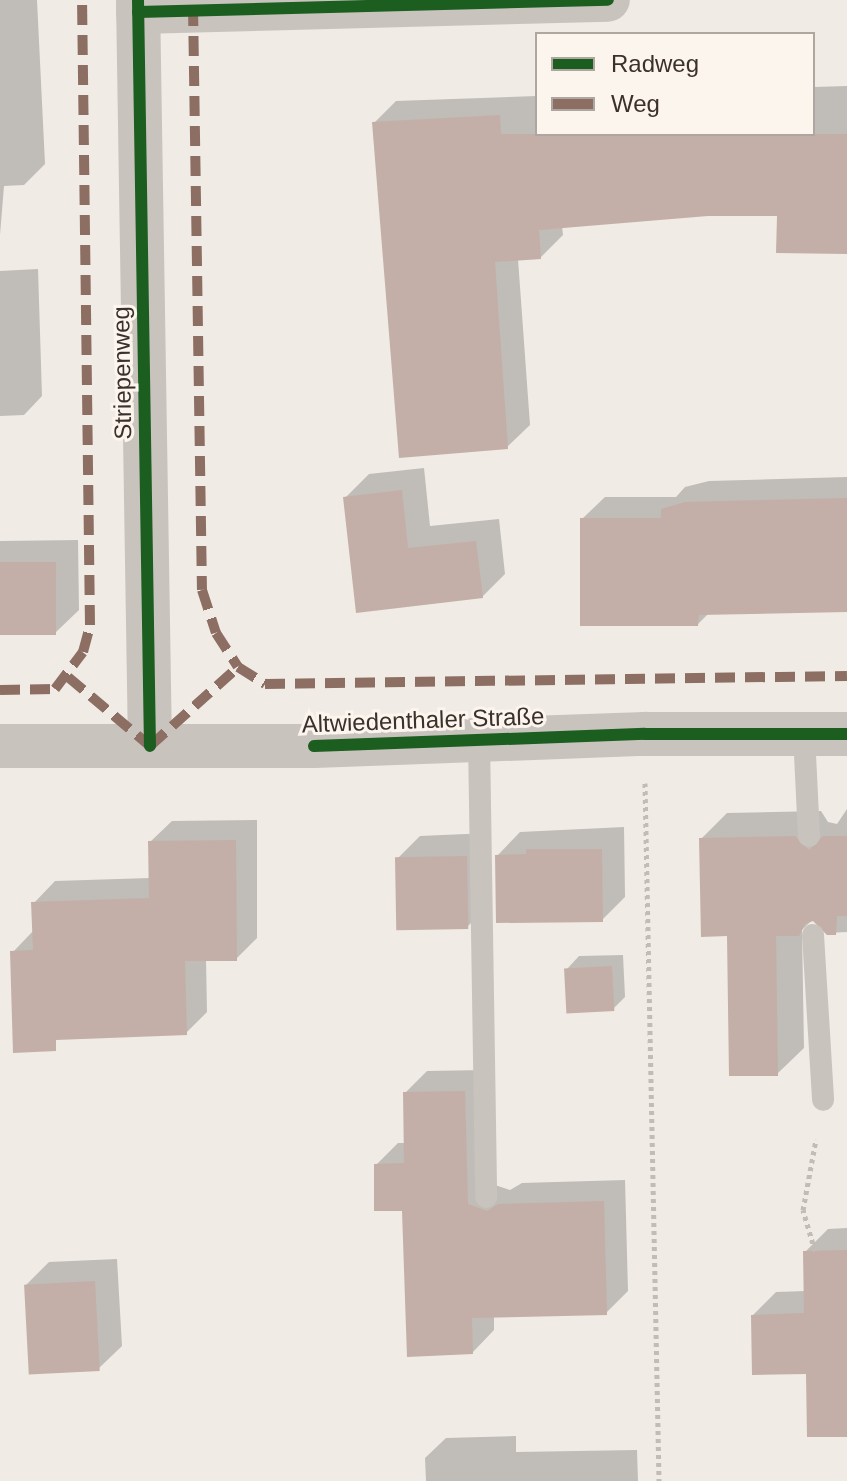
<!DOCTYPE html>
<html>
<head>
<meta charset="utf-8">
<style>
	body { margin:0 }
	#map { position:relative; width:847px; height:1481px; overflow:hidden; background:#f0ebe5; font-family:Helvetica,sans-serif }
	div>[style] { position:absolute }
	.shadow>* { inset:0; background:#0003 }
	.building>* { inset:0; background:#c3afa7; transform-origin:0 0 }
	.path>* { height:5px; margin-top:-2.5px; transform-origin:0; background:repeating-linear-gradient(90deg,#c2bbb6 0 4px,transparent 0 8px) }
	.lane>* { height:22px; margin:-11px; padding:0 11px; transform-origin:11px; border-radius:11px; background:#c9c3be }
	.street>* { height:44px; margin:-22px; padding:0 22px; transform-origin:22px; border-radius:22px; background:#c9c3be }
	.quiet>* { height:10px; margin-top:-5px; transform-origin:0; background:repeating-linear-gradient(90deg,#8d6e63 0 20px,transparent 0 30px) }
	.cycleway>* { height:12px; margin:-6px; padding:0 6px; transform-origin:6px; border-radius:6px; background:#1b5e20 }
	span { translate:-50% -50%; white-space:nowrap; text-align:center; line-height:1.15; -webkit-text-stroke:6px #fbf5ee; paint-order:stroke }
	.street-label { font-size:24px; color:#3b302b }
	.legend { position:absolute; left:535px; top:32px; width:280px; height:104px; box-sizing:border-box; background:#fbf5ee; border:2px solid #aea6a0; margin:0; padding:10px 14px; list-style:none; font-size:24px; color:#3b302b }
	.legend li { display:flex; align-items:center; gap:16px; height:40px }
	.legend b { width:40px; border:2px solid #aea6a0 }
</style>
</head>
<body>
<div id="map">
	<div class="shadow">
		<div style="clip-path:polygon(0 0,37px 0,45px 164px,24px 185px,4px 186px,0 235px)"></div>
		<div style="clip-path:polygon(847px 86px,847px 251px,779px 214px,708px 214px,562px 226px,563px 235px,541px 257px,518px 259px,530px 425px,507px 447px,374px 123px,396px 101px,537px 96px,537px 134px,813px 134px,813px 87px)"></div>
		<div style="clip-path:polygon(38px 269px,42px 396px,24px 415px,0 416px,0 271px)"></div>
		<div style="clip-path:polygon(424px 468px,430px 526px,499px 519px,505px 574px,482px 597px,358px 611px,346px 497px,369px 474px)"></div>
		<div style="clip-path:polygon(847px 477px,847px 609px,710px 612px,698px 624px,582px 519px,605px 497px,676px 497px,685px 487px,709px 481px)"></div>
		<div style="clip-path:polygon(78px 540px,79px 610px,55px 633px,0 633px,0 541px)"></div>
		<div style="clip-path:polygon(847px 809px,847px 932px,828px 933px,813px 919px,802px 930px,804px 1048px,777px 1074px,701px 839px,727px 813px,821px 811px,828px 822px,837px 824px)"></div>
		<div style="clip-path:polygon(257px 820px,257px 938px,236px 959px,206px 959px,207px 1012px,186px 1033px,13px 952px,34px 930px,34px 903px,55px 881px,150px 878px,150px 842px,172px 821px)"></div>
		<div style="clip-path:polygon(624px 827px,625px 897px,602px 920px,497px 856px,520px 832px)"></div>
		<div style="clip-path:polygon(489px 833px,490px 904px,467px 927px,397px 859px,420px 836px)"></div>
		<div style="clip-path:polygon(623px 955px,625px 997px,613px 1009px,567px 969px,579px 956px)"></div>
		<div style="clip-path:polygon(486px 1070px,489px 1183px,510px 1190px,522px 1183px,625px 1180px,628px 1291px,606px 1313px,494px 1316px,494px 1330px,473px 1352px,404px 1209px,376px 1165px,398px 1143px,406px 1143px,405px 1093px,427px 1071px)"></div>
		<div style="clip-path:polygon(847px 1228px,847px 1371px,753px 1315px,776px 1292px,806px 1291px,805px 1252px,828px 1229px)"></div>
		<div style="clip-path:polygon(117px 1259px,122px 1346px,98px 1369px,26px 1285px,49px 1262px)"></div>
		<div style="clip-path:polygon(516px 1436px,516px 1452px,637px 1450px,638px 1481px,426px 1481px,425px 1458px,446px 1438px)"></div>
	</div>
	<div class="building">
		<div style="clip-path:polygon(500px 115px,501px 134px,847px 134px,847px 254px,776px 253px,777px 216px,708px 216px,539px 230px,541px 259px,495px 262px,508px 449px,399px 458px,372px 122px)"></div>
		<div style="clip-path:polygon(402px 490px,408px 548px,476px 541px,483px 598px,356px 613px,343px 497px)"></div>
		<div style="clip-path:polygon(847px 498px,847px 612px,699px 615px,698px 626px,580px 626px,580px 518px,661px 518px,661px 509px,685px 502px)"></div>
		<div style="left:56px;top:562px;width:73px;height:56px;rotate:90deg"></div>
		<div style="clip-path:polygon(795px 836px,809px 850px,823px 836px,847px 836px,847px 916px,837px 916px,836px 935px,827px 935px,813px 921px,805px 924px,799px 936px,776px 936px,778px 1076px,729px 1076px,727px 936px,701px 937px,699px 838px)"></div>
		<div style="clip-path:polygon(236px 840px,237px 961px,185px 961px,187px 1035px,56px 1040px,56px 1051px,13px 1053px,10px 951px,33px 950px,31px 902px,149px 898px,148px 841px)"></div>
		<div style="clip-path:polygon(526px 849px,602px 849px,603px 922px,496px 923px,495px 855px,526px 854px)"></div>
		<div style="left:467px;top:856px;width:73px;height:72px;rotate:89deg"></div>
		<div style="left:612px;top:966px;width:45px;height:48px;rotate:87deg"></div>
		<div style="clip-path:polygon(465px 1091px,468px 1204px,487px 1211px,498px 1204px,604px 1201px,607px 1315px,472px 1318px,473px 1354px,407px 1357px,402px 1211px,374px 1211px,374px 1164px,404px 1163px,403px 1092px)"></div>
		<div style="clip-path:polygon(847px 1250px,847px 1437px,807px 1437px,806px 1374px,752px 1375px,751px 1315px,804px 1313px,803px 1251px)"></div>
		<div style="left:95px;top:1281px;width:90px;height:71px;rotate:87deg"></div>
	</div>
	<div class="path">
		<div style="left:645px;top:783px;width:698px;rotate:88.85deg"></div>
		<div style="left:815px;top:1251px;width:43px;rotate:-106.3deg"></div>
		<div style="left:803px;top:1210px;width:72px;rotate:-79.6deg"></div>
	</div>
	<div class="lane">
		<div style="left:804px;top:734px;width:102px;rotate:87.2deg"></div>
		<div style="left:479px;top:740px;width:457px;rotate:89.1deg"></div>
		<div style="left:813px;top:935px;width:165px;rotate:86.5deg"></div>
	</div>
	<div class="street">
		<div style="left:138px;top:0;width:746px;rotate:89.08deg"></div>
		<div style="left:138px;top:12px;width:470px;rotate:-1.5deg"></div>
		<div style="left:0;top:746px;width:314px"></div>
		<div style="left:314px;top:746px;width:331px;rotate:-2.1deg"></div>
		<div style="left:645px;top:734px;width:202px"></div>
	</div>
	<div class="quiet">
		<div style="left:193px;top:6px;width:584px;rotate:89.12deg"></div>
		<div style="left:202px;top:590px;width:45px;rotate:72deg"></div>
		<div style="left:216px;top:633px;width:40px;rotate:57.1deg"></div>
		<div style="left:238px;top:667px;width:32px;rotate:32deg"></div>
		<div style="left:265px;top:684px;width:582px;rotate:-0.79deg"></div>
		<div style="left:68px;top:677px;width:107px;rotate:40.1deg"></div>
		<div style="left:150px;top:746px;width:118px;rotate:-41.9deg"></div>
		<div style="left:0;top:690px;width:55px;rotate:-1deg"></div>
		<div style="left:55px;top:689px;width:46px;rotate:-52.9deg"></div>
		<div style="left:83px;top:652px;width:28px;rotate:-75deg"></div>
		<div style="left:90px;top:625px;width:625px;rotate:-90.73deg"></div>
	</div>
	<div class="cycleway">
		<div style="left:138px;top:0;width:746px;rotate:89.08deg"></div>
		<div style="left:138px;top:12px;width:470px;rotate:-1.5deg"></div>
		<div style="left:314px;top:746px;width:331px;rotate:-2.1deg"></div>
		<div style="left:645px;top:734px;width:202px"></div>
	</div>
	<div class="street-label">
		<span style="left:122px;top:373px;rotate:-91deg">Striepenweg</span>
		<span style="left:423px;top:720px;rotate:-2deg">Altwiedenthaler Straße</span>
	</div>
	<ul class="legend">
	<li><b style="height:10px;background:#1b5e20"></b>Radweg</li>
	<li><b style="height:10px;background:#8d6e63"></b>Weg</li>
	</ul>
</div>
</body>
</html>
